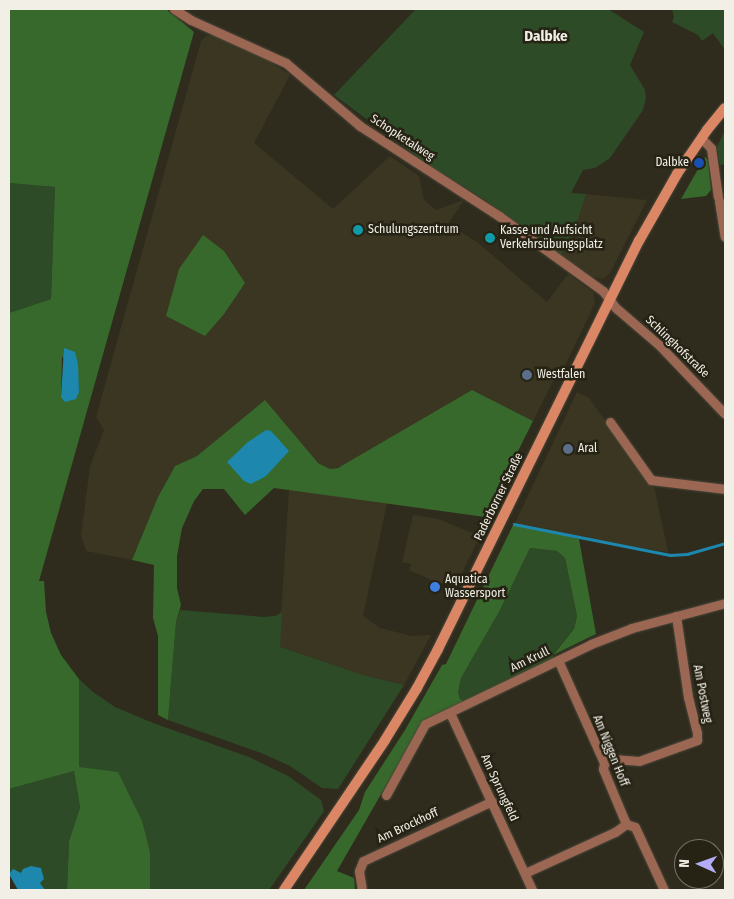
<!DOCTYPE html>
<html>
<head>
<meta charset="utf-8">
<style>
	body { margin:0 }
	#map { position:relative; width:734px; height:899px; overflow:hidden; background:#2f2c1e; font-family:"Fira Sans Condensed",sans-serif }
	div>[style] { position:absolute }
	.built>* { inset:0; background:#3a3621 }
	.green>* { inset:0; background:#2d4b26 }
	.forest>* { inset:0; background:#37692c }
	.water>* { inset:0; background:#1d87ae }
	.stream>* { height:2.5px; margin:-1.25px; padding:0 1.25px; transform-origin:1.25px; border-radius:1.25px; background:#1d87ae }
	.roads { filter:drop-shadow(0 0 1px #4a473a) drop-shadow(0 0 1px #4a473a) }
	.minor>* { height:9px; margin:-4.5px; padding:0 4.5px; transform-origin:4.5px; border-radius:4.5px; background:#9c6752 }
	.secondary>* { height:10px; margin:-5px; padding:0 5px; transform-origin:5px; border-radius:5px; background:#db8766 }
	.dots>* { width:14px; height:14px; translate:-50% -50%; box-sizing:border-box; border:2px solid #262315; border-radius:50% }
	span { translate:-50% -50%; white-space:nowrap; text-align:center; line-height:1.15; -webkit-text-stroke:5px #262315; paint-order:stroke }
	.street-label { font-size:12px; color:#f1efe6 }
	.poi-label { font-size:12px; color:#f1efe6 }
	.right { translate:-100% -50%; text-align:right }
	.left { translate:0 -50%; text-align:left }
	.quarter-label { font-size:15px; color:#f1efe6; font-weight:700 }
	.frame { position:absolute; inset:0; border:10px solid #f1efe6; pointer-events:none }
	.north { position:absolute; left:674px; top:839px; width:50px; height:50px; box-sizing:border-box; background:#262315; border:1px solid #777569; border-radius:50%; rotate:272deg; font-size:14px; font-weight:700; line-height:20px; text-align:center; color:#f1efe6 }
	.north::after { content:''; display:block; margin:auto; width:18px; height:22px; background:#b5acf8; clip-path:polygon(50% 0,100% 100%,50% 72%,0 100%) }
</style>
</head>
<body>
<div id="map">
	<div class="built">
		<div style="clip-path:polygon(213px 35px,261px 56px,290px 75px,254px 143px,333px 209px,390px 156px,419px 176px,424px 200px,436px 210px,464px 200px,448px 224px,477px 242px,547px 302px,568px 274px,593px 292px,595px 303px,562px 372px,558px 371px,533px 421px,472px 390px,345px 466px,330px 469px,314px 460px,264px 401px,197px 456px,175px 466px,158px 497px,132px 560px,86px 551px,81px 535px,90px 466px,104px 430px,96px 417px,201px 41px,206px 36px)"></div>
		<div style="clip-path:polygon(586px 194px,647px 200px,610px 273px,603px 279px,593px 277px,561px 255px,579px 217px)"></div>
		<div style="clip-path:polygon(577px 392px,589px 398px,655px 490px,668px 552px,579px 539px,515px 523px)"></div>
		<div style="clip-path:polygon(289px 489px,387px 503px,363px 616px,380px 628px,412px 636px,431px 635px,404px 685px,363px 675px,279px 647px)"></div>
		<div style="clip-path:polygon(413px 515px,438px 519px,480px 536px,454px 590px,409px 570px,411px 564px,402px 562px)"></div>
	</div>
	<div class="green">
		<div style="clip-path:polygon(416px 9px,608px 9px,644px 32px,630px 65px,645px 90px,646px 98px,643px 110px,610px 158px,595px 168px,583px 170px,571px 193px,586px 194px,579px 217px,561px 255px,485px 200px,430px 166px,334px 95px)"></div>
		<div style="clip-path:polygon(672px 9px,725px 9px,725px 50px,713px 33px,702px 41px,698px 35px,672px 22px,674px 17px)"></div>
		<div style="clip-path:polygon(725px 130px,725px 164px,720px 165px,717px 147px)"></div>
		<div style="clip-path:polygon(9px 183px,55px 187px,51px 299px,9px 313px)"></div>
		<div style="clip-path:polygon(530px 548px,557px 551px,565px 558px,577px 616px,574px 629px,553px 654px,553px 659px,465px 702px,460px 699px,458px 692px,461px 678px,499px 612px)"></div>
		<div style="clip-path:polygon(180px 610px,264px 617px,275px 616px,282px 612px,280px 647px,363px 675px,404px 685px,338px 789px,322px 788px,290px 766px,261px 753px,168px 720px,176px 622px)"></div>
		<div style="clip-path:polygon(79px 679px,93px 692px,115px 707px,153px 723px,249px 757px,288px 776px,321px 800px,324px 811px,269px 890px,150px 890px,150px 852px,79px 767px)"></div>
		<div style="clip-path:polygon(74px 771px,80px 809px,69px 841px,67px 890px,45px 890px,13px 870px,9px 873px,9px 789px)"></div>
	</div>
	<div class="forest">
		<div style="clip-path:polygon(evenodd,9px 9px,166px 9px,194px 32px,39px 581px,44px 581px,46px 612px,51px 633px,61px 655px,79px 679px,79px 767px,118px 772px,142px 821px,150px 852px,150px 890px,67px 890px,69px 841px,80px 808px,74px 771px,9px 789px,9px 313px,51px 299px,55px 187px,9px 183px,9px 9px,62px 356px,78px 382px,79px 392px,61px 397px,62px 356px)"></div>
		<div style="clip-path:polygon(705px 157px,708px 160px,711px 190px,706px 196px,681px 199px)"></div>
		<div style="clip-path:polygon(203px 235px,224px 251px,245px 283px,224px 314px,205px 336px,166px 316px,179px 269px)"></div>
		<div style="clip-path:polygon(472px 390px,533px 421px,485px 517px,274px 488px,245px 515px,224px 489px,203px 489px,194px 501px,182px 528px,177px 556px,177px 588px,181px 605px,176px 622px,168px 720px,158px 715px,158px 636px,153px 618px,154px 565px,132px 560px,158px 497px,175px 466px,197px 456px,265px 400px,318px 463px,330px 469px,338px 468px)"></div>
		<div style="clip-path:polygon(514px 523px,579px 539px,596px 634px,553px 655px,574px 629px,577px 616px,565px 558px,557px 551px,530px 548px,499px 612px,461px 678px,458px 692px,460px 699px,465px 702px,423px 721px,337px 871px,354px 878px,355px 890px,304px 890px,359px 810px,365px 792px,405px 730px,442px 665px,446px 664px)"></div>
	</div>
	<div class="water">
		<div style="clip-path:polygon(64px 348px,75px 352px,78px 364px,79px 392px,76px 399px,65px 402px,61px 397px)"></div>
		<div style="clip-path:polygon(266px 430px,271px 431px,289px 451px,266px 476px,251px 484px,244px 481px,227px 462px,248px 442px)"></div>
		<div style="clip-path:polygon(31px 866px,41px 868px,44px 879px,40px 883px,45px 890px,18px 890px,9px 874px,13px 869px,21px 873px,23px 869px)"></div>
	</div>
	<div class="stream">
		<div style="left:514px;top:524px;width:159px;rotate:11.2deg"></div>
		<div style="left:670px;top:555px;width:17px;rotate:-3deg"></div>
		<div style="left:687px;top:554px;width:40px;rotate:-16deg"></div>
	</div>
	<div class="roads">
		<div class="minor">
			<div style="left:174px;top:9px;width:20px;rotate:33deg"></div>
			<div style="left:191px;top:20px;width:104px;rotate:24.4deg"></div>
			<div style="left:286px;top:63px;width:97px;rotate:40.4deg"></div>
			<div style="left:360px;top:126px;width:166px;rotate:32.9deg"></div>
			<div style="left:499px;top:216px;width:128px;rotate:35.8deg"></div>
			<div style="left:603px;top:291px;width:21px;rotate:53deg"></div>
			<div style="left:616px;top:308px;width:57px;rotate:40.7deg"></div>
			<div style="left:659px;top:345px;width:95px;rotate:46.3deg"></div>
			<div style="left:701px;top:138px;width:14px;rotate:45deg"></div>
			<div style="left:711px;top:148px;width:49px;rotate:81.9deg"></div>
			<div style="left:719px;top:201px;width:36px;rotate:81deg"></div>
			<div style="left:610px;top:422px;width:71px;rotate:54.7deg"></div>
			<div style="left:651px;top:480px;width:75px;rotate:6.9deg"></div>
			<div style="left:558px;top:660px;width:113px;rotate:65.9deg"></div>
			<div style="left:604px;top:763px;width:6px;rotate:99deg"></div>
			<div style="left:603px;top:769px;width:60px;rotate:67.3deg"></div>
			<div style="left:626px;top:824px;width:9px;rotate:18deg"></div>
			<div style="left:635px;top:827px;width:69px;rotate:65.3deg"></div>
			<div style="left:450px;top:713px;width:195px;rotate:65.1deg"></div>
			<div style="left:604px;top:763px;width:9px;rotate:-27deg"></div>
			<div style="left:612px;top:759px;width:27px;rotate:4deg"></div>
			<div style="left:639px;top:761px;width:62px;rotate:-19.9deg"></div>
			<div style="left:697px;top:740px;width:7px;rotate:-90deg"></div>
			<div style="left:697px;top:733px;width:37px;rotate:-104deg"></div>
			<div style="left:688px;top:697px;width:82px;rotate:-98.4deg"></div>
			<div style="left:386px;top:795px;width:81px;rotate:-61.2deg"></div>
			<div style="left:425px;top:724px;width:184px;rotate:-25.7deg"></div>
			<div style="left:591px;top:644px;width:44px;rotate:-21.3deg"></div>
			<div style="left:632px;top:628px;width:96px;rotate:-15deg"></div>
			<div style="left:525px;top:873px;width:99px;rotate:-24.5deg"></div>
			<div style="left:615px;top:832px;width:14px;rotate:-36deg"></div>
			<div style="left:362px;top:890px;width:19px;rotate:-99deg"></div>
			<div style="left:359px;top:871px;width:11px;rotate:-68deg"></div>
			<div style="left:363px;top:861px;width:142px;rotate:-24.9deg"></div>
		</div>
		<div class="secondary">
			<div style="left:284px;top:890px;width:181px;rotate:-56deg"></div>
			<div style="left:385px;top:740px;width:61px;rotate:-58.4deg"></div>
			<div style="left:417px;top:688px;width:44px;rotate:-61.7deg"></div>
			<div style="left:438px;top:649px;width:455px;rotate:-63.8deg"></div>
			<div style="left:639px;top:241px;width:77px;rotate:-60.4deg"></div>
			<div style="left:677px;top:174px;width:53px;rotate:-55.7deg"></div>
			<div style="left:707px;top:130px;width:28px;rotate:-51deg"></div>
		</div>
	</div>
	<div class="dots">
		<div style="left:699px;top:163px;background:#1a4fb4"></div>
		<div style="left:358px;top:230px;background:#0f9aa8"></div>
		<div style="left:490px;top:238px;background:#0f9aa8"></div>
		<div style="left:527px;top:375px;background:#5c6f8a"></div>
		<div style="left:568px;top:449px;background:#5c6f8a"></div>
		<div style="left:435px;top:587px;background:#3f7fe0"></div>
	</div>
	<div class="street-label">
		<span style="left:402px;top:138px;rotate:33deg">Schopketalweg</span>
		<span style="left:677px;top:347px;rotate:44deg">Schlinghofstraße</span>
		<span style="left:499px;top:497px;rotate:-64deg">Paderborner Straße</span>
		<span style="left:530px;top:660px;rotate:-26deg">Am Krull</span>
		<span style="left:702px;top:694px;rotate:79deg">Am Postweg</span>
		<span style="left:610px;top:751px;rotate:68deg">Am Niggen Hoff</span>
		<span style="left:499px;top:788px;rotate:65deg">Am Sprungfeld</span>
		<span style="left:408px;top:826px;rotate:-25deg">Am Brockhoff</span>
	</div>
	<div class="poi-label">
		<span class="right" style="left:689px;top:163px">Dalbke</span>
		<span class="left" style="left:368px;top:230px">Schulungszentrum</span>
		<span class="left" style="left:500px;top:238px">Kasse und Aufsicht<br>Verkehrsübungsplatz</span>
		<span class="left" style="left:537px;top:375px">Westfalen</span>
		<span class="left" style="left:578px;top:449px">Aral</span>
		<span class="left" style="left:445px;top:587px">Aquatica<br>Wassersport</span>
	</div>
	<div class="quarter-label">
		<span style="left:546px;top:37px">Dalbke</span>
	</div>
	<div class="frame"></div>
	<div class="north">N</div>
</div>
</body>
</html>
